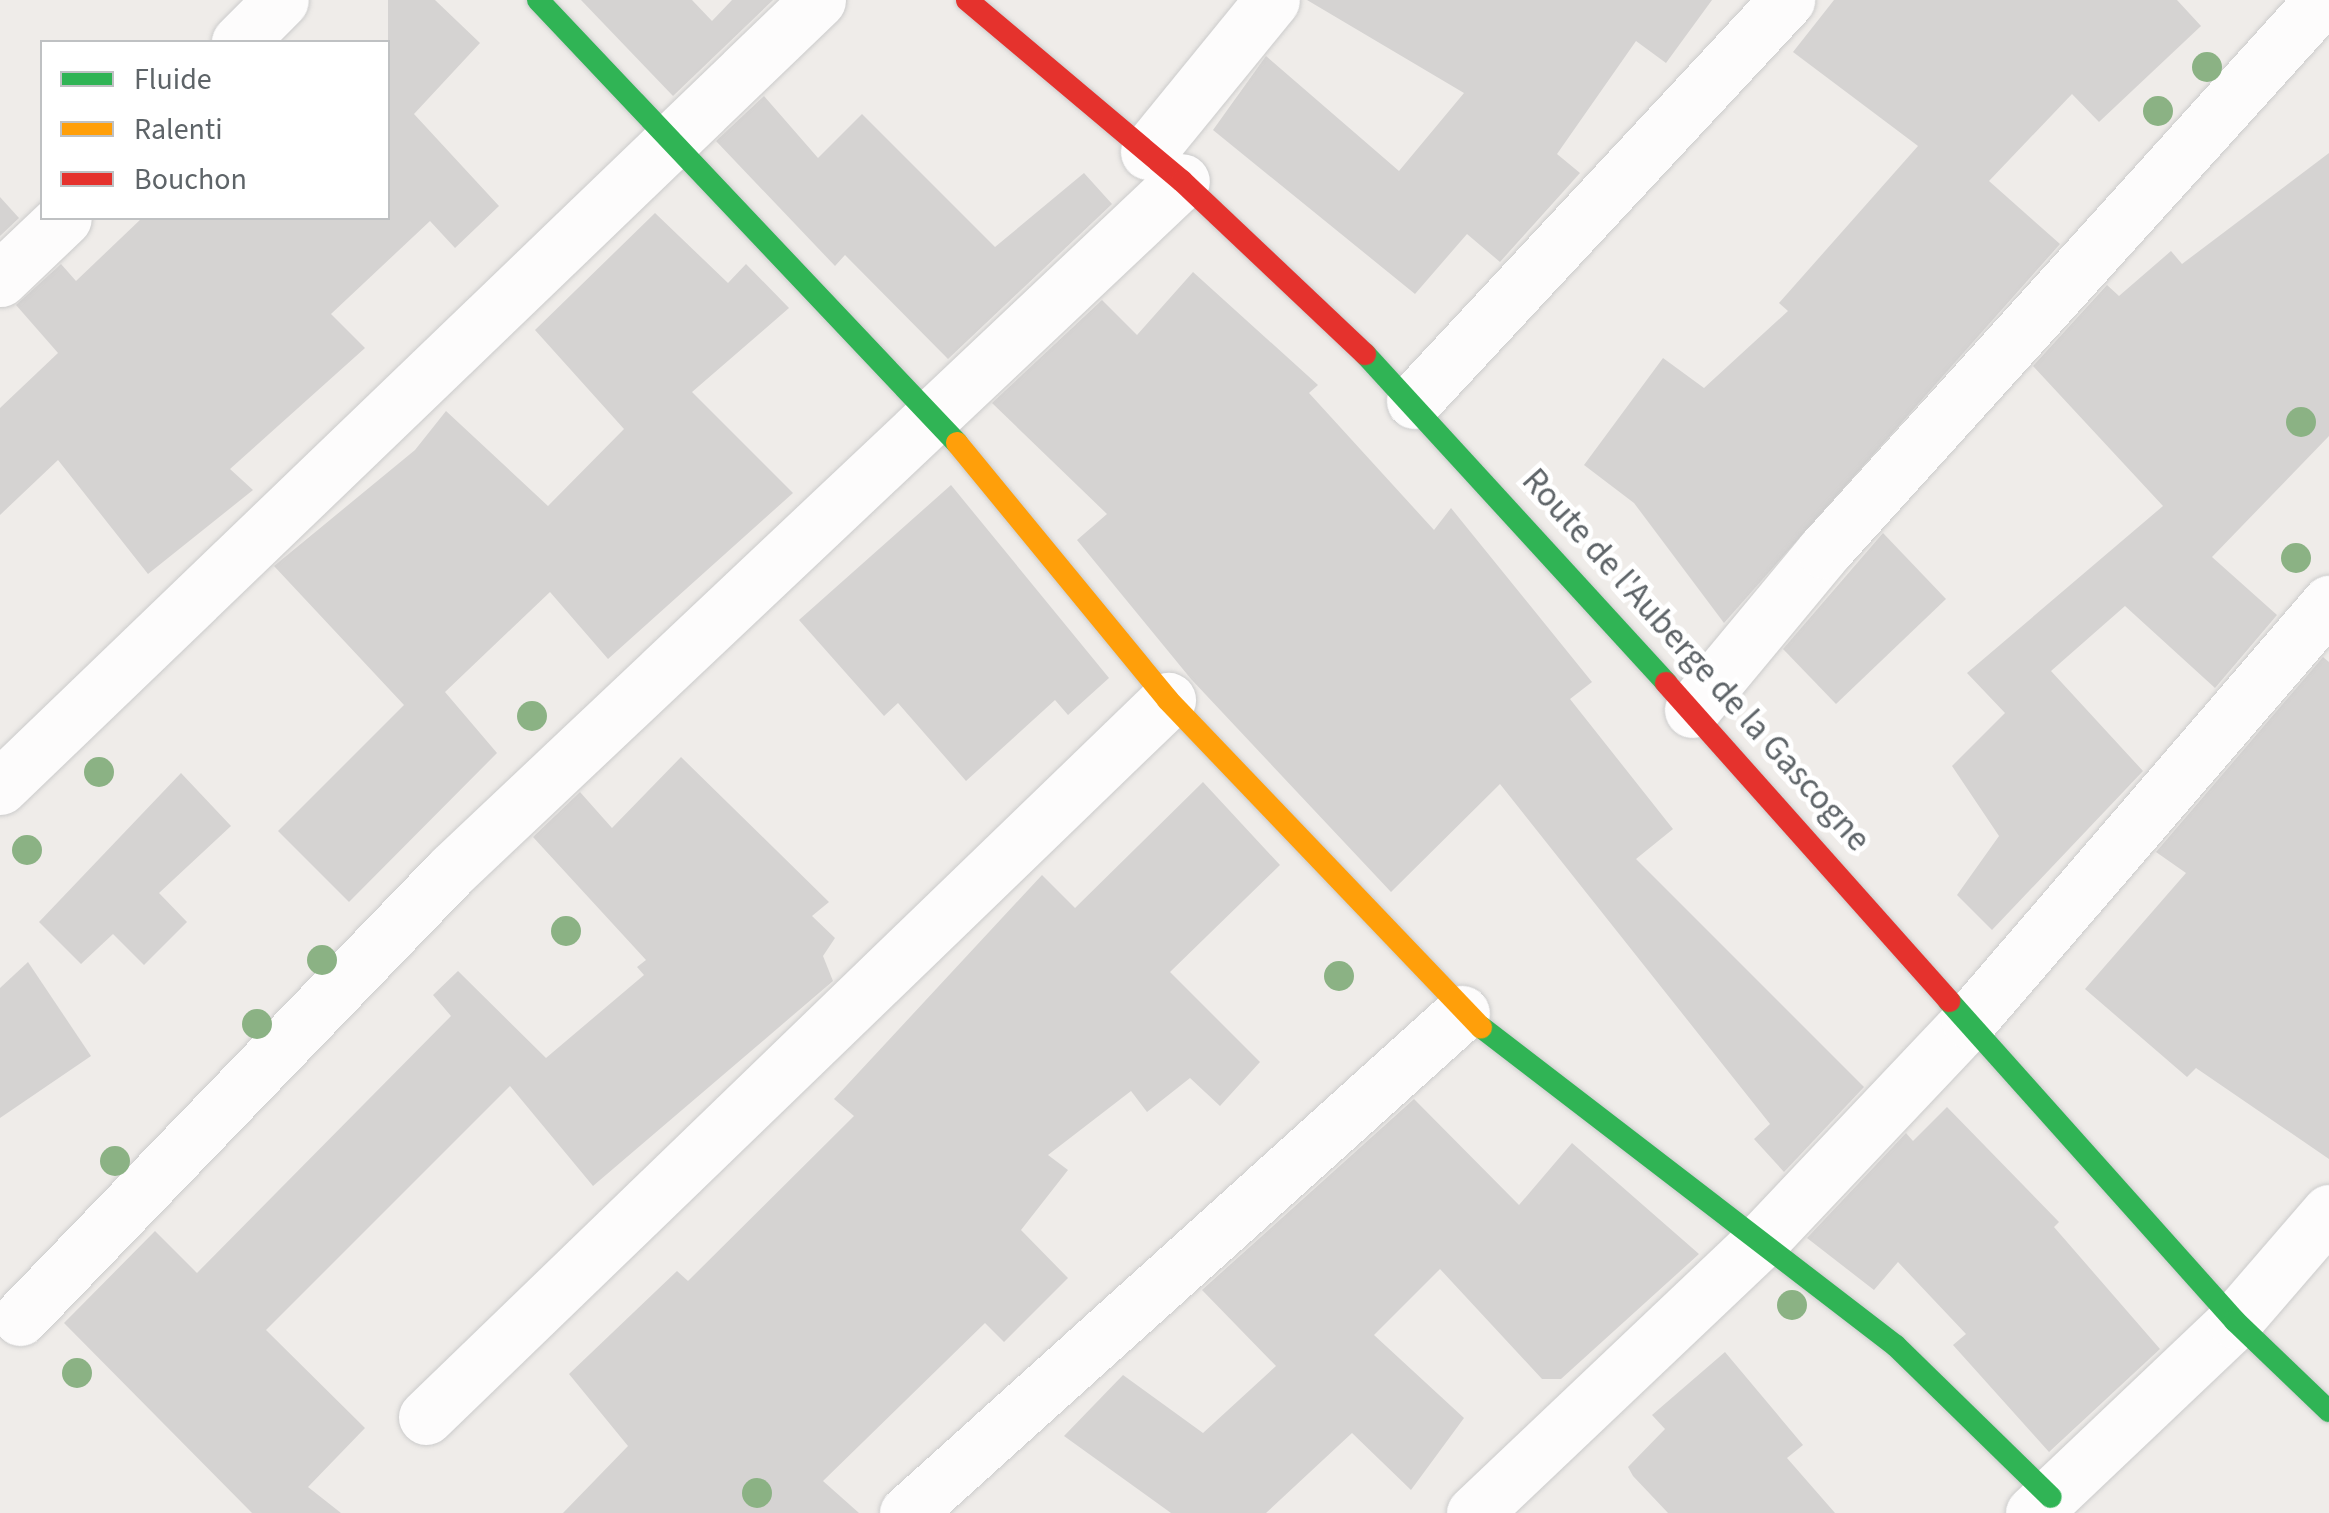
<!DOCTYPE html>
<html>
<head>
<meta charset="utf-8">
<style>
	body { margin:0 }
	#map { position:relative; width:2329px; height:1513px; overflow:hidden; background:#efece9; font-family:"Source Sans 3",sans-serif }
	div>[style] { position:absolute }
	.building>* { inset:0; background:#d5d3d2 }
	.roads { filter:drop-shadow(0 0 2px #cbcbcb) drop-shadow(0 0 2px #cbcbcb) }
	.street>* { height:55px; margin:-27.5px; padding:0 27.5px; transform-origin:27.5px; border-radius:27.5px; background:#fdfcfc }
	.fast>* { height:22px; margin:-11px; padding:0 11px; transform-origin:11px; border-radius:11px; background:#30b455 }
	.slow>* { height:22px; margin:-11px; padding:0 11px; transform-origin:11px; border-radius:11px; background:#ff9f0a }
	.jam>* { height:22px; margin:-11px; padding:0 11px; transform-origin:11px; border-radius:11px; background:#e5322d }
	.trees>* { width:30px; height:30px; margin:-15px; border-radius:50%; background:#8bb284 }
	span { translate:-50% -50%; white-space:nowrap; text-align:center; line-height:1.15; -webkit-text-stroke:10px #fff; paint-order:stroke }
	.street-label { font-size:35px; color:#5e6468 }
	.legend { position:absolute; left:40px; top:40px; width:350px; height:180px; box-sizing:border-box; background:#fff; border:2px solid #bfc1c3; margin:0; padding:12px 18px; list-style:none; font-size:30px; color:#5e6468 }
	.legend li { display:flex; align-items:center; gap:20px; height:50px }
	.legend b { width:50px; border:2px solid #bfc1c3 }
</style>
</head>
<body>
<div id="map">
	<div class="building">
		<div style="clip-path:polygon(388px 0,435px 0,480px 43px,414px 114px,499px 206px,455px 248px,430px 221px,331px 314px,365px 348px,230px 469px,253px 490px,148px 574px,58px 460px,0 515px,0 408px,58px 353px,16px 305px,61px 264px,76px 281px,142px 218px,388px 218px)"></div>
		<div style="clip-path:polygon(581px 0,692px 0,712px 21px,732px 0,773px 0,673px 96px)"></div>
		<div style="clip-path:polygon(1307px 0,1712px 0,1666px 63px,1636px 41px,1557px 154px,1580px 173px,1500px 262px,1467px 234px,1415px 294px,1213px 130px,1266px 56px,1399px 171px,1464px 93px)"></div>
		<div style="clip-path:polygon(1834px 0,2177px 0,2201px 26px,2099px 122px,2072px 94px,1989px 181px,2060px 244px,1724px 623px,1634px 503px,1584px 465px,1663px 358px,1704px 388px,1788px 311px,1779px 303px,1918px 146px,1793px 52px)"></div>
		<div style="clip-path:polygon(764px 96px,818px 158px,862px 114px,995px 247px,1084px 173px,1112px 204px,948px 359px,845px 255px,835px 266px,716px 141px)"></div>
		<div style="clip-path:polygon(2329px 153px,2329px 436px,2212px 557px,2277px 615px,2215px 688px,2125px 606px,2051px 671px,2143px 771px,1992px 930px,1957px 895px,1999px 836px,1952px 766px,2005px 713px,1967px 673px,2163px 506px,2033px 366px,2107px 285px,2119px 296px,2171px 251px,2182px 264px)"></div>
		<div style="clip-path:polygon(0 197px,19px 218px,0 236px)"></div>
		<div style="clip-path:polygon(655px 213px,728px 283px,746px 264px,789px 308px,692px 392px,793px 493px,608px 659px,550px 592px,445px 692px,497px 753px,349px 902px,278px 831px,404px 705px,274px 566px,415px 450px,446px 411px,548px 506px,624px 429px,535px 330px)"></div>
		<div style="clip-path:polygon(1193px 272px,1318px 385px,1309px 393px,1434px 530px,1451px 508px,1592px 682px,1570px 699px,1673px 829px,1636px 859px,1864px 1087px,1784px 1172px,1754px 1139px,1770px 1124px,1500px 784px,1391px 892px,1191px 679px,1077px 540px,1107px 514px,992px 403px,1102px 300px,1137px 335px)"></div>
		<div style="clip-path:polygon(951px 485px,1109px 678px,1068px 715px,1055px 700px,966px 781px,898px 703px,884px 716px,799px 620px)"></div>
		<div style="clip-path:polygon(1883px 533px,1946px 599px,1836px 704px,1783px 649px)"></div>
		<div style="clip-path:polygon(2323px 657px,2329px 662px,2329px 1159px,2196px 1068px,2187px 1077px,2085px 989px,2186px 873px,2156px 852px)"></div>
		<div style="clip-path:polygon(681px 757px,829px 902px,812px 916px,835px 938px,823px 956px,833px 981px,593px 1186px,510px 1086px,266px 1330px,365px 1428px,308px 1487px,341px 1513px,252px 1513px,64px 1323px,155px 1231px,197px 1273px,451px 1016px,433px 995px,458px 971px,546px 1058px,644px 975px,637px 967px,646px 960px,533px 837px,580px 792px,612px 828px)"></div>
		<div style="clip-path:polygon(181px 773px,231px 826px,159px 893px,187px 922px,144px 965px,113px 934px,81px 964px,39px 922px)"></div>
		<div style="clip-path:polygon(1203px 782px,1280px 865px,1170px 972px,1260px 1062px,1220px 1106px,1190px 1078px,1147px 1112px,1131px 1091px,1048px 1155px,1068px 1170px,1021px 1230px,1068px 1278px,1004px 1342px,985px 1323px,823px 1481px,859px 1513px,563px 1513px,628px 1446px,569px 1374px,677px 1271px,688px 1281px,854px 1116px,834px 1099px,1042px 875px,1075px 908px)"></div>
		<div style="clip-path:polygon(28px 962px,91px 1056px,0 1118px,0 988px)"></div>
		<div style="clip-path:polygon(1414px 1099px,1519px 1205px,1572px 1143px,1699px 1254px,1561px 1379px,1542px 1379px,1440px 1269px,1374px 1335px,1464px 1418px,1411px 1490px,1352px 1433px,1266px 1513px,1171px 1513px,1064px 1436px,1123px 1375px,1203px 1433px,1276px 1366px,1202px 1290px)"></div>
		<div style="clip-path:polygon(1947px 1107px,2059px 1222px,2054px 1227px,2160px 1349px,2049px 1452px,1953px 1345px,1966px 1334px,1898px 1262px,1874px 1290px,1807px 1238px,1906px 1133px,1913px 1141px)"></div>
		<div style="clip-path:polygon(1725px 1352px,1803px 1445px,1787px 1458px,1835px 1513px,1668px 1513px,1633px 1476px,1628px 1467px,1665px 1429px,1652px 1415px)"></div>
	</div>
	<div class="roads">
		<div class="street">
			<div style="left:239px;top:42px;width:59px;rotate:-45deg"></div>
			<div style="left:1148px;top:152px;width:196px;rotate:-50.8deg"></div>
			<div style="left:0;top:279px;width:88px;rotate:-43.6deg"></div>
			<div style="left:1414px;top:401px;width:548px;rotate:-47.07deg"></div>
			<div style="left:1692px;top:710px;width:207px;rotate:-50.3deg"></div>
			<div style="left:1824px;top:551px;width:743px;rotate:-47.89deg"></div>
			<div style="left:0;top:787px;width:1135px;rotate:-43.89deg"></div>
			<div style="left:20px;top:1318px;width:621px;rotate:-46.04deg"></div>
			<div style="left:451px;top:871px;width:1005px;rotate:-43.35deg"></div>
			<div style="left:426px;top:1417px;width:1032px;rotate:-44.02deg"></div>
			<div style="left:907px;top:1513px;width:747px;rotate:-42.02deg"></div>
			<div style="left:1474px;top:1513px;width:394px;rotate:-43.5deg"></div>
			<div style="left:1760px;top:1242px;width:304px;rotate:-46.6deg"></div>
			<div style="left:1969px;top:1021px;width:552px;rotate:-49.26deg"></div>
			<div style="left:2033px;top:1513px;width:279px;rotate:-43.5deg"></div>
			<div style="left:2235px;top:1321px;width:144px;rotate:-49.2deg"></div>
		</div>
		<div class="fast">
			<div style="left:538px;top:0;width:610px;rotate:46.59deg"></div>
			<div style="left:1365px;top:354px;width:446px;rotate:47.5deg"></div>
			<div style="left:1949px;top:1001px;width:429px;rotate:48.2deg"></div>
			<div style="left:2235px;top:1321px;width:130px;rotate:43.8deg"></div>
			<div style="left:1481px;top:1027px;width:523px;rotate:37.55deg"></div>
			<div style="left:1896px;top:1346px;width:216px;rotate:44.3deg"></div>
		</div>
		<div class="slow">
			<div style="left:957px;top:443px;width:333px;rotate:50.6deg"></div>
			<div style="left:1168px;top:700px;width:453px;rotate:46.3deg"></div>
		</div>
		<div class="jam">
			<div style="left:967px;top:0;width:281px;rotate:40.1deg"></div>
			<div style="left:1182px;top:181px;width:252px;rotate:43.4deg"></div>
			<div style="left:1666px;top:683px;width:426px;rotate:48.3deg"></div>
		</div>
	</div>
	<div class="trees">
		<div style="left:2207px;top:67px"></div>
		<div style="left:2158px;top:111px"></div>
		<div style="left:2301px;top:422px"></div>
		<div style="left:2296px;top:558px"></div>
		<div style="left:532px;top:716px"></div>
		<div style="left:99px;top:772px"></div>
		<div style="left:27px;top:850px"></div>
		<div style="left:566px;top:931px"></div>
		<div style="left:322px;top:960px"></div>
		<div style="left:1339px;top:976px"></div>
		<div style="left:257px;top:1024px"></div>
		<div style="left:115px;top:1161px"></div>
		<div style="left:1792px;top:1305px"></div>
		<div style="left:77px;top:1373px"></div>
		<div style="left:757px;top:1493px"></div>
	</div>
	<div class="street-label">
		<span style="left:1696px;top:660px;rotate:48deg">Route de l'Auberge de la Gascogne</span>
	</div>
	<ul class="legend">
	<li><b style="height:12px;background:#30b455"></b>Fluide</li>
	<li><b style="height:12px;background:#ff9f0a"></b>Ralenti</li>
	<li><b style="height:12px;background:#e5322d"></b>Bouchon</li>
	</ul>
</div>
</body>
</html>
